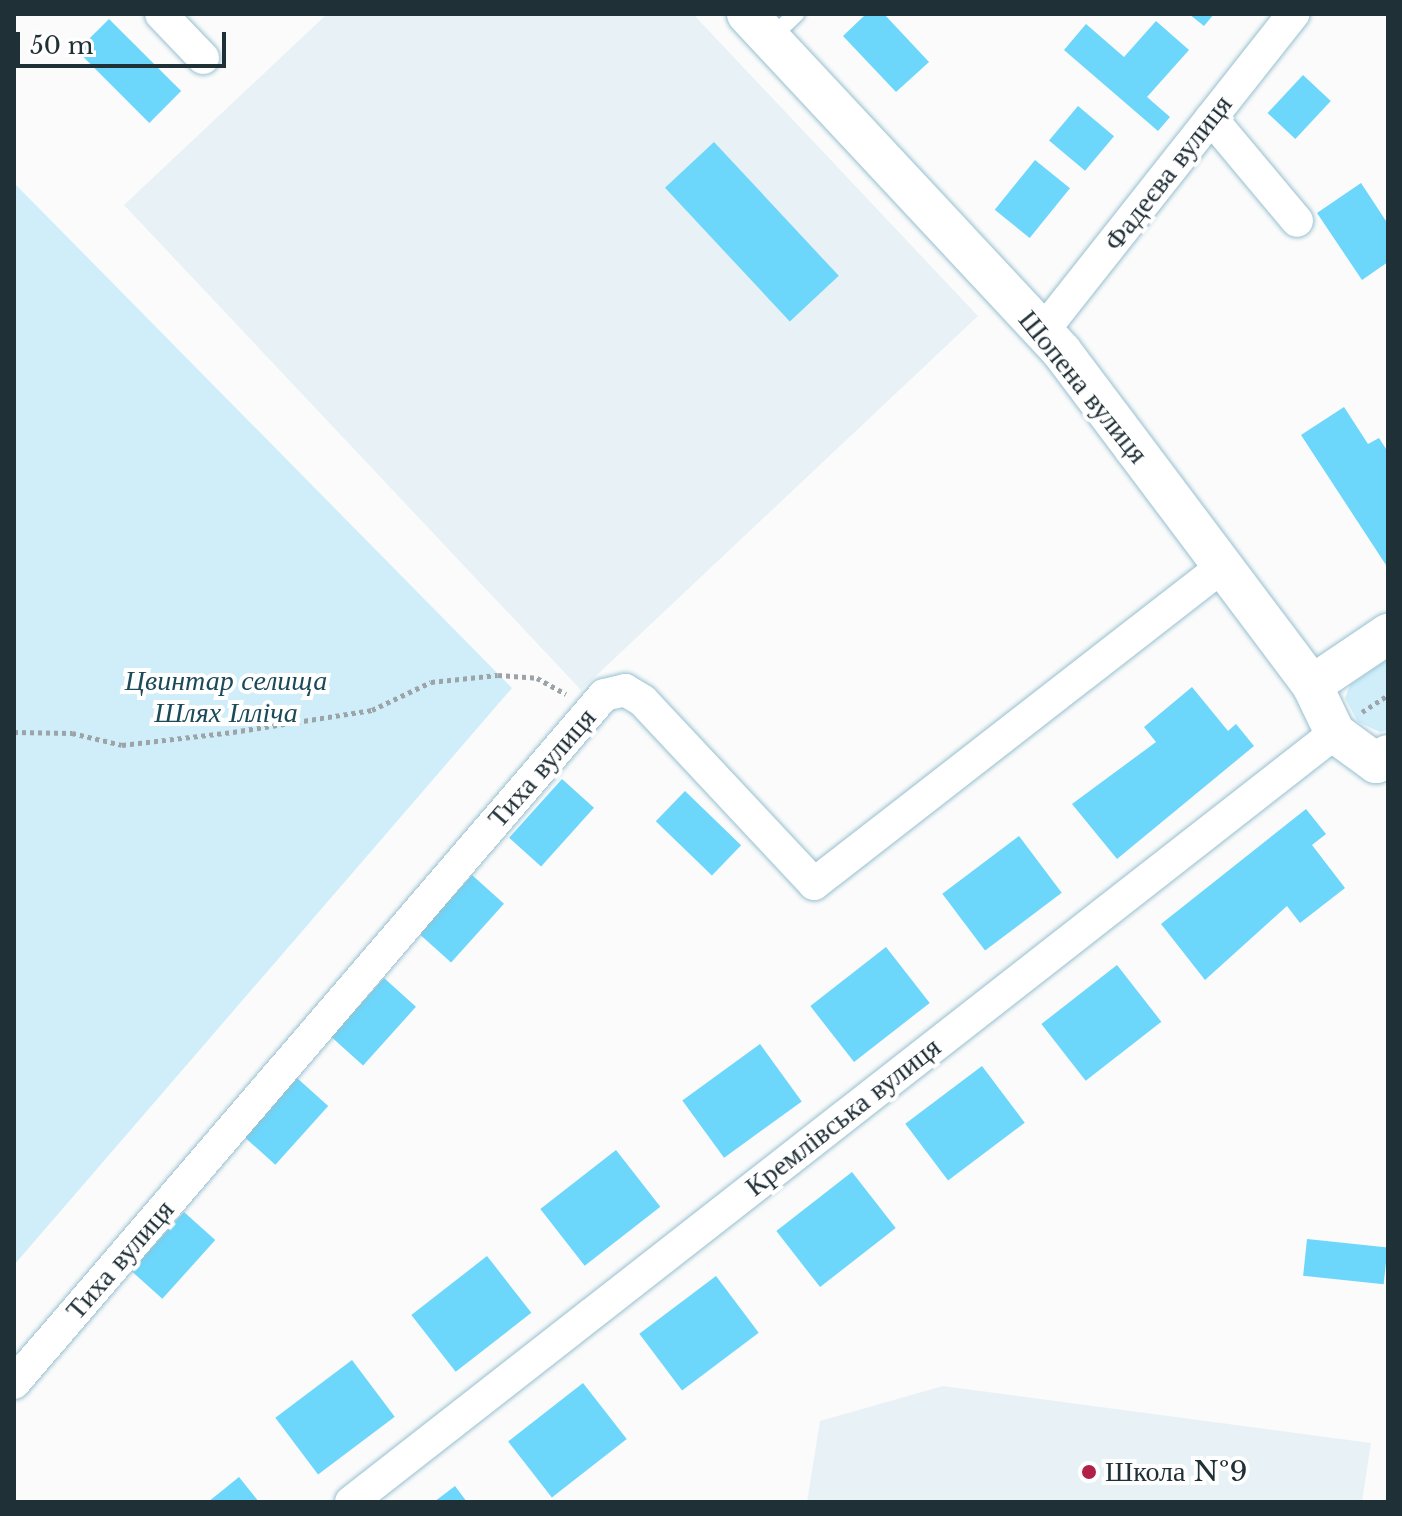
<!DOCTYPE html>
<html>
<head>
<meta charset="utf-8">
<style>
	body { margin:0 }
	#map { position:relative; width:1402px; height:1516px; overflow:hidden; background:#fbfbfb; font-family:"Libre Baskerville",serif }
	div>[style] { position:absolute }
	.built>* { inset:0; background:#e8f2f6 }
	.green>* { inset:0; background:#cfeefa }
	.building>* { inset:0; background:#6cd6fb; transform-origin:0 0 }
	.path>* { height:5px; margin-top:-2.5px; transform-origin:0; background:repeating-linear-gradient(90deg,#9da4a7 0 4px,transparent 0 8px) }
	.roads { filter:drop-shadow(0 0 2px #97c0d0) drop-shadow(0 0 2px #97c0d0) }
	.service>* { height:16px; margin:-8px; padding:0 8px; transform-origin:8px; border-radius:8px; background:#fff }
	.minor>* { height:32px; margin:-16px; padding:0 16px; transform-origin:16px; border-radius:16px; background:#fff }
	.tertiary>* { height:40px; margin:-20px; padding:0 20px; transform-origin:20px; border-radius:20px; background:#fff }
	.dots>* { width:22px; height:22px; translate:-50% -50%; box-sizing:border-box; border:4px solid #fff; border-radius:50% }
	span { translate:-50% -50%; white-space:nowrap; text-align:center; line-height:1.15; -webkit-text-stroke:8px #fff; paint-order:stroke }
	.street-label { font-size:28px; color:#203037 }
	.park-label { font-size:28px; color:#1b4a59; font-style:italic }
	.poi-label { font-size:28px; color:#203037 }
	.left { translate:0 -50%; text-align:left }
	.frame { position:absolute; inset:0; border:16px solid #203037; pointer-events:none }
	.scale { position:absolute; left:16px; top:32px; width:210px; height:36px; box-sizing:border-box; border:4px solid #203037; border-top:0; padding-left:10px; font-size:24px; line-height:28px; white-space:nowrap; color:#203037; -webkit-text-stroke:6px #fff; paint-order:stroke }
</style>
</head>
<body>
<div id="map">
	<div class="built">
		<div style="clip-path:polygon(327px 14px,693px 14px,978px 316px,581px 690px,124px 205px)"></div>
		<div style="clip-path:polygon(943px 1386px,1371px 1443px,1362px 1502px,807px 1502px,820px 1421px)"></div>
	</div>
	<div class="green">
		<div style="clip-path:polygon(14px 183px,512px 688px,14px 1265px)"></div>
		<div style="clip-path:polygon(1388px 659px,1388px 730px,1380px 732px,1358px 722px,1345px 698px,1350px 685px)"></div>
	</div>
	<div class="building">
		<div style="clip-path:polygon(866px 14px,884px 14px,929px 62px,896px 92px,843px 36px)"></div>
		<div style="clip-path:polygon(1189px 14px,1214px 14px,1204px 26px)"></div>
		<div style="left:109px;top:19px;width:102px;height:45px;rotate:45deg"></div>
		<div style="clip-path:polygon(1156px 21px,1189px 50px,1147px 97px,1170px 117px,1158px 131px,1064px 50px,1086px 24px,1124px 57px)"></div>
		<div style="left:1303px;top:75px;width:38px;height:52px;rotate:43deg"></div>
		<div style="left:1078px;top:106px;width:47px;height:45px;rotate:40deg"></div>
		<div style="left:714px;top:142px;width:183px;height:67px;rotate:47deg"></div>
		<div style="left:1035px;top:160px;width:45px;height:64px;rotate:39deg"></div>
		<div style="clip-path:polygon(1361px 183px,1388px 224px,1388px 262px,1362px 280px,1317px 213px)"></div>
		<div style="clip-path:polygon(1344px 407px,1368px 444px,1379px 438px,1388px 452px,1386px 565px,1301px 435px)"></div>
		<div style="clip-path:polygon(1192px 687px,1228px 731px,1236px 724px,1254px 746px,1117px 859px,1072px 804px,1156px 742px,1144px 727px)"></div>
		<div style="left:562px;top:779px;width:43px;height:79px;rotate:42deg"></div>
		<div style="left:685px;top:791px;width:78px;height:42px;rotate:44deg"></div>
		<div style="clip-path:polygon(1306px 809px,1326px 834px,1312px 845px,1345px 888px,1300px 923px,1287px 906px,1205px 980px,1161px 924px)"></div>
		<div style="left:1019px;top:836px;width:71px;height:96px;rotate:53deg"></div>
		<div style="left:472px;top:875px;width:43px;height:79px;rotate:42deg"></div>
		<div style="left:886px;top:947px;width:71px;height:96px;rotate:52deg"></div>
		<div style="left:1117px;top:965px;width:72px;height:96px;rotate:52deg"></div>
		<div style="left:384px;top:978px;width:43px;height:79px;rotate:42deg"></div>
		<div style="left:760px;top:1044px;width:71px;height:96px;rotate:54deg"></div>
		<div style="left:982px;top:1066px;width:71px;height:96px;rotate:53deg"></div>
		<div style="left:297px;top:1078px;width:42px;height:79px;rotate:42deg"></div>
		<div style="left:616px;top:1150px;width:72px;height:96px;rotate:52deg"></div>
		<div style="left:852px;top:1172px;width:71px;height:96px;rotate:52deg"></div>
		<div style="left:184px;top:1212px;width:42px;height:79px;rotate:42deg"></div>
		<div style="left:1307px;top:1239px;width:81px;height:37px;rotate:6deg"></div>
		<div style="left:487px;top:1256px;width:72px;height:96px;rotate:52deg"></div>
		<div style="left:716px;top:1276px;width:71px;height:96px;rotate:53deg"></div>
		<div style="left:352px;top:1360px;width:71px;height:96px;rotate:53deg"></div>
		<div style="left:583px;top:1383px;width:71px;height:95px;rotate:52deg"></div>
		<div style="clip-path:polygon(239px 1477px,259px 1502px,208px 1502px)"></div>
		<div style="clip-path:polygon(455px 1486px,467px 1502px,434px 1502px)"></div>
	</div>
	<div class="path">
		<div style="left:1362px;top:712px;width:31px;rotate:-33deg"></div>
		<div style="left:14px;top:732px;width:58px;rotate:1deg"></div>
		<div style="left:72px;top:733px;width:51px;rotate:13.5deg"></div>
		<div style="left:122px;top:745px;width:112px;rotate:-6.7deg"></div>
		<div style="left:233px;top:732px;width:141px;rotate:-9deg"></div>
		<div style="left:372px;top:710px;width:65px;rotate:-25.4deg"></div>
		<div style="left:431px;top:682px;width:67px;rotate:-6deg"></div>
		<div style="left:498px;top:675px;width:39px;rotate:4deg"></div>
		<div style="left:537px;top:678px;width:33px;rotate:29deg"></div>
	</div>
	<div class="roads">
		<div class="service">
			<div style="left:771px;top:38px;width:35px;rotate:-44deg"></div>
		</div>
		<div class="minor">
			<div style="left:161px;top:14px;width:61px;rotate:46.3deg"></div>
			<div style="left:1211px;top:118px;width:134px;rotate:50.1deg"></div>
			<div style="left:1043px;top:331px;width:404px;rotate:-51.7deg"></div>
			<div style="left:14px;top:1383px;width:906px;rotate:-49.38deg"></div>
			<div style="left:604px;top:695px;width:22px;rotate:-13deg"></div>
			<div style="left:625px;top:690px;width:21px;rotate:31deg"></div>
			<div style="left:643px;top:701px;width:250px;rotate:46.9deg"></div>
			<div style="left:814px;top:884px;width:518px;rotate:-37.87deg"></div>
			<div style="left:351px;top:1502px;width:1249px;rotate:-38.01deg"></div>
		</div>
		<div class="tertiary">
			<div style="left:747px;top:14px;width:462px;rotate:47deg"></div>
			<div style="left:1062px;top:352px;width:416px;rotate:53.1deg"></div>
			<div style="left:1312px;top:685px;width:53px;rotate:64.4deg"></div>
			<div style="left:1335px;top:733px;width:51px;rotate:36.2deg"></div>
			<div style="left:1376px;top:763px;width:14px;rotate:-34deg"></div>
			<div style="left:1312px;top:685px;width:92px;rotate:-33.9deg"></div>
		</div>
	</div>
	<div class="dots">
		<div style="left:1089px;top:1472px;background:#b22048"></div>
	</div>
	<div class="street-label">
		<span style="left:1168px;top:173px;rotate:-52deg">Фадеєва вулиця</span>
		<span style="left:1083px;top:387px;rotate:51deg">Шопена вулиця</span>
		<span style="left:542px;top:768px;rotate:-49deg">Тиха вулиця</span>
		<span style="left:843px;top:1117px;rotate:-38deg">Кремлівська вулиця</span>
		<span style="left:120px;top:1260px;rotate:-49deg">Тиха вулиця</span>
	</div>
	<div class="park-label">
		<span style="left:226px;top:697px">Цвинтар селища<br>Шлях Ілліча</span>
	</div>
	<div class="poi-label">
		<span class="left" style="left:1105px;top:1472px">Школа №9</span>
	</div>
	<div class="frame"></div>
	<div class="scale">50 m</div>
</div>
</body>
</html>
